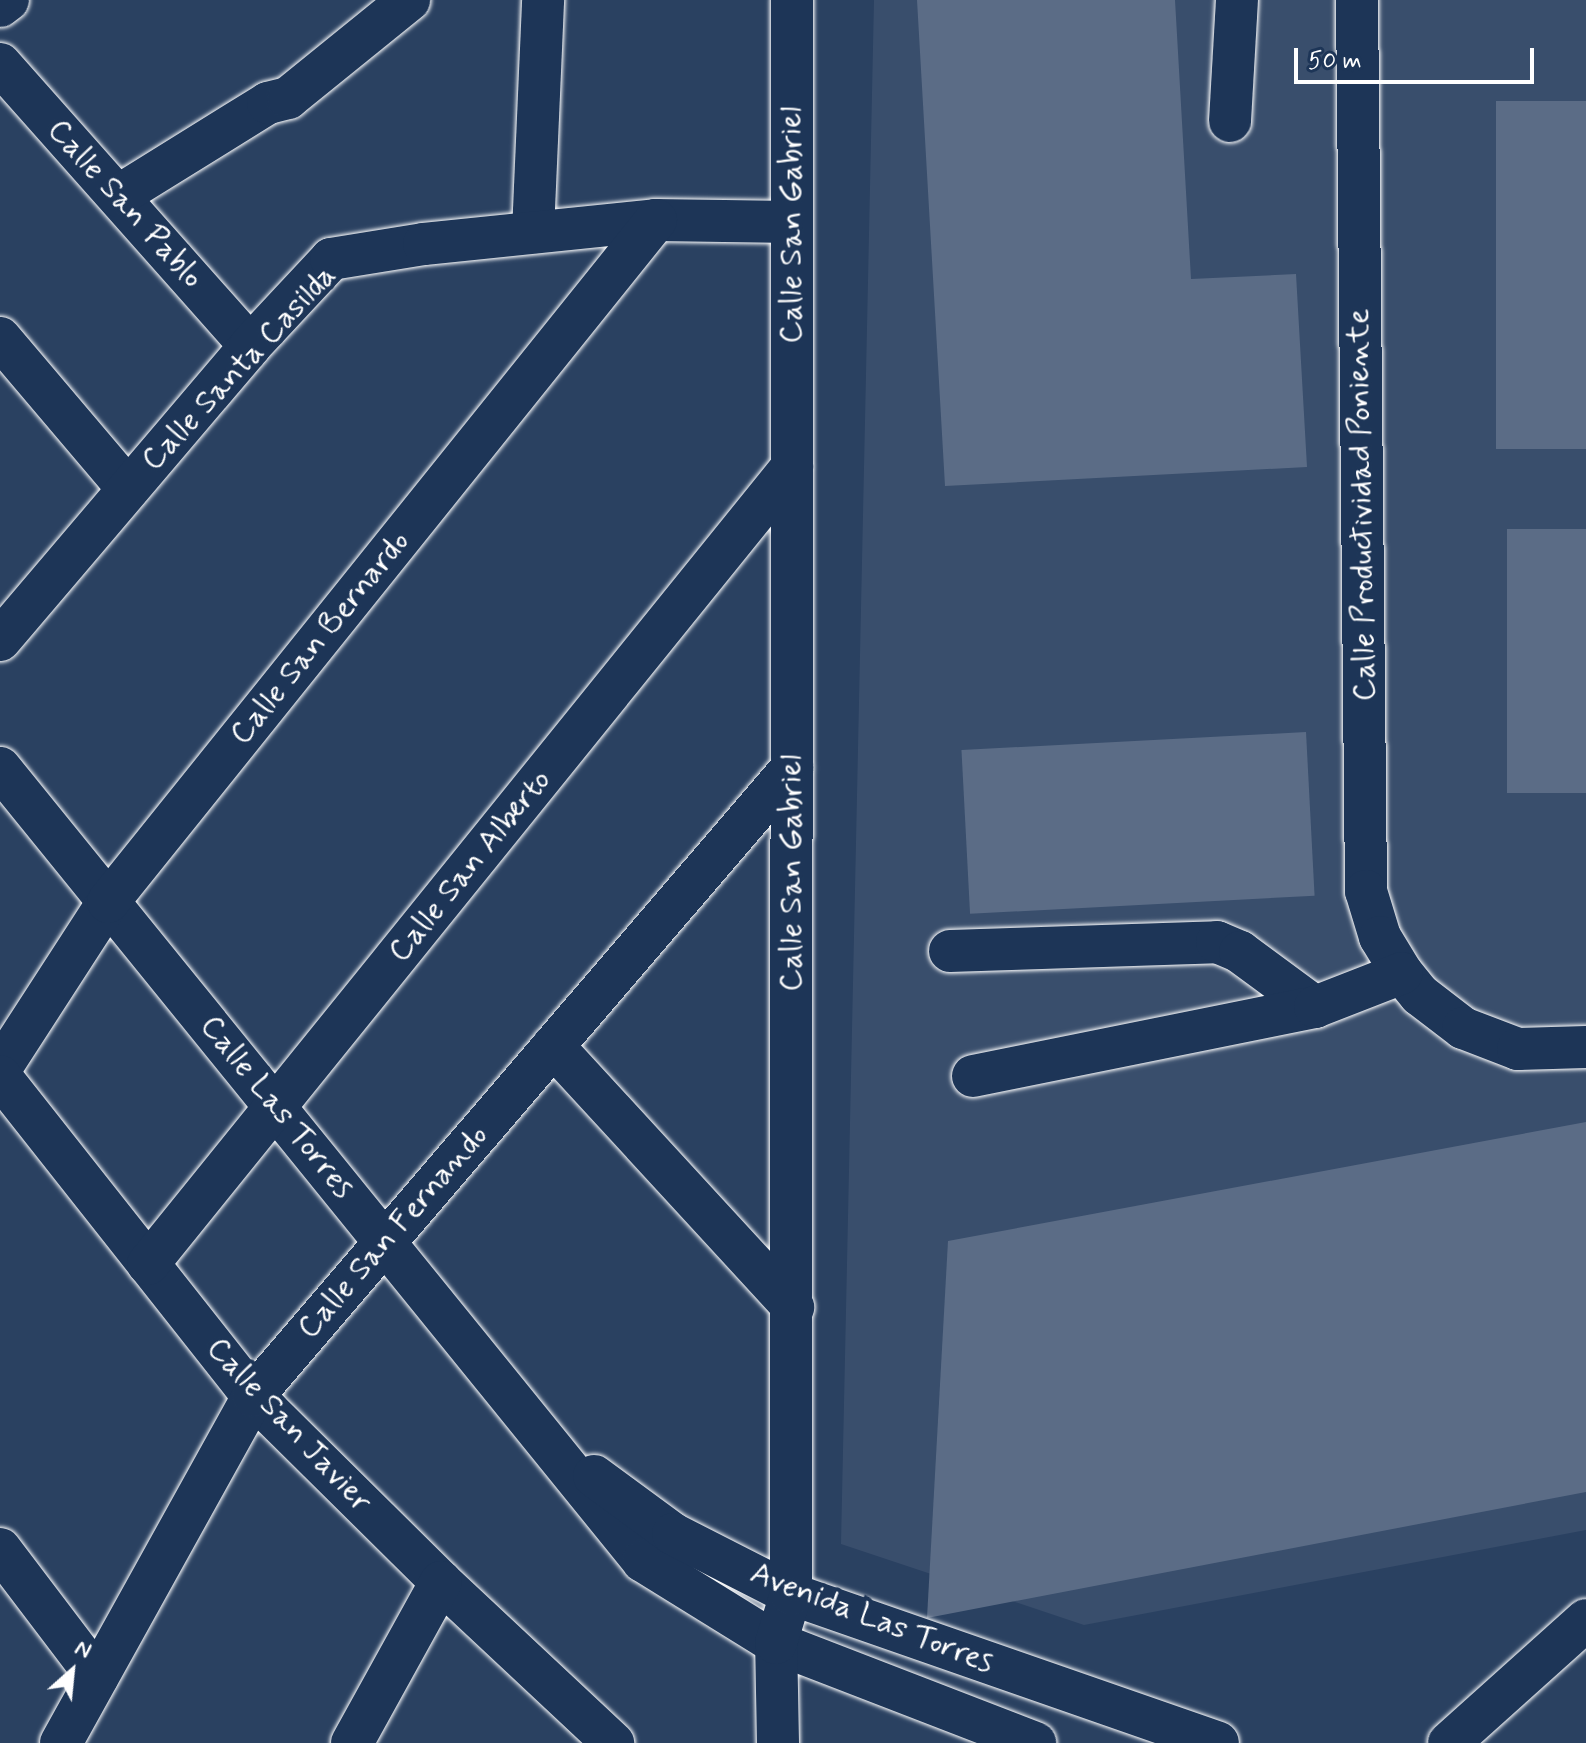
<!DOCTYPE html>
<html>
<head>
<meta charset="utf-8">
<style>
	body { margin:0 }
	#map { position:relative; width:1586px; height:1743px; overflow:hidden; background:#2a4161; font-family:Mynerve,sans-serif }
	div>[style] { position:absolute }
	.built>* { inset:0; background:#394e6c }
	.building>* { inset:0; background:#5b6c86; transform-origin:0 0 }
	.roads { filter:drop-shadow(0 0 2px #fff) drop-shadow(0 0 2px #fff) }
	.minor>* { height:42px; margin:-21px; padding:0 21px; transform-origin:21px; border-radius:21px; background:#1d3557 }
	span { translate:-50% -50%; white-space:nowrap; text-align:center; line-height:1.15; -webkit-text-stroke:8px #1d3557; paint-order:stroke }
	.street-label { font-size:32px; color:#fff }
	.north { position:absolute; left:32px; top:1631px; width:80px; height:80px; -webkit-text-stroke:6px #1d3557; paint-order:stroke; rotate:27deg; font-size:22px; font-weight:700; line-height:32px; text-align:center; color:#fff }
	.north::after { content:''; display:block; margin:auto; width:28px; height:36px; background:#fff; clip-path:polygon(50% 0,100% 100%,50% 72%,0 100%) }
	.scale { position:absolute; left:1294px; top:48px; width:240px; height:36px; box-sizing:border-box; border:4px solid #fff; border-top:0; padding-left:10px; font-size:24px; line-height:28px; white-space:nowrap; color:#fff; -webkit-text-stroke:6px #1d3557; paint-order:stroke }
</style>
</head>
<body>
<div id="map">
	<div class="built">
		<div style="clip-path:polygon(874px 0,1586px 0,1586px 1530px,1084px 1625px,841px 1544px)"></div>
	</div>
	<div class="building">
		<div style="clip-path:polygon(917px 0,1175px 0,1191px 279px,1296px 274px,1307px 467px,945px 486px)"></div>
		<div style="left:1496px;top:101px;width:90px;height:348px"></div>
		<div style="left:1507px;top:529px;width:79px;height:264px"></div>
		<div style="left:1306px;top:732px;width:164px;height:345px;rotate:87deg"></div>
		<div style="clip-path:polygon(1586px 1122px,1586px 1492px,927px 1618px,948px 1241px)"></div>
	</div>
	<div class="roads">
		<div class="minor">
			<div style="left:1357px;top:0;width:891px;rotate:89.42deg"></div>
			<div style="left:1366px;top:891px;width:48px;rotate:73.1deg"></div>
			<div style="left:1380px;top:937px;width:42px;rotate:58.6deg"></div>
			<div style="left:1402px;top:973px;width:28px;rotate:51deg"></div>
			<div style="left:1420px;top:995px;width:54px;rotate:37.5deg"></div>
			<div style="left:1463px;top:1028px;width:59px;rotate:20.9deg"></div>
			<div style="left:1518px;top:1049px;width:68px;rotate:-1.7deg"></div>
			<div style="left:0;top:6px;width:10px;rotate:-37deg"></div>
			<div style="left:0;top:64px;width:377px;rotate:48.4deg"></div>
			<div style="left:1230px;top:121px;width:121px;rotate:-86.7deg"></div>
			<div style="left:118px;top:196px;width:176px;rotate:-31.8deg"></div>
			<div style="left:268px;top:103px;width:21px;rotate:-14deg"></div>
			<div style="left:288px;top:98px;width:156px;rotate:-39deg"></div>
			<div style="left:533px;top:232px;width:232px;rotate:-87.5deg"></div>
			<div style="left:0;top:338px;width:198px;rotate:49.7deg"></div>
			<div style="left:0;top:640px;width:386px;rotate:-49.6deg"></div>
			<div style="left:250px;top:346px;width:119px;rotate:-47deg"></div>
			<div style="left:331px;top:259px;width:94px;rotate:-9.2deg"></div>
			<div style="left:424px;top:244px;width:233px;rotate:-5.9deg"></div>
			<div style="left:656px;top:220px;width:136px;rotate:0.8deg"></div>
			<div style="left:0;top:768px;width:1021px;rotate:50.96deg"></div>
			<div style="left:643px;top:1561px;width:156px;rotate:31.7deg"></div>
			<div style="left:776px;top:1643px;width:278px;rotate:21.1deg"></div>
			<div style="left:950px;top:951px;width:267px;rotate:-1.9deg"></div>
			<div style="left:1217px;top:942px;width:25px;rotate:23deg"></div>
			<div style="left:1240px;top:952px;width:93px;rotate:36.3deg"></div>
			<div style="left:553px;top:1046px;width:355px;rotate:47.4deg"></div>
			<div style="left:0;top:1069px;width:199px;rotate:-57.1deg"></div>
			<div style="left:108px;top:902px;width:875px;rotate:-51.22deg"></div>
			<div style="left:0;top:1076px;width:408px;rotate:51.7deg"></div>
			<div style="left:253px;top:1396px;width:264px;rotate:44.7deg"></div>
			<div style="left:441px;top:1582px;width:236px;rotate:43.1deg"></div>
			<div style="left:973px;top:1076px;width:349px;rotate:-11.4deg"></div>
			<div style="left:1315px;top:1007px;width:93px;rotate:-21.3deg"></div>
			<div style="left:148px;top:1264px;width:1025px;rotate:-51.06deg"></div>
			<div style="left:594px;top:1476px;width:98px;rotate:36.3deg"></div>
			<div style="left:673px;top:1534px;width:132px;rotate:27deg"></div>
			<div style="left:791px;top:1594px;width:452px;rotate:19.2deg"></div>
			<div style="left:0;top:1549px;width:161px;rotate:52.8deg"></div>
			<div style="left:61px;top:1743px;width:397px;rotate:-61deg"></div>
			<div style="left:253px;top:1396px;width:828px;rotate:-49.36deg"></div>
			<div style="left:352px;top:1743px;width:184px;rotate:-61.1deg"></div>
			<div style="left:778px;top:1743px;width:100px;rotate:-91.1deg"></div>
			<div style="left:776px;top:1643px;width:51px;rotate:-73deg"></div>
			<div style="left:791px;top:1594px;width:1594px;rotate:-89.96deg"></div>
			<div style="left:1449px;top:1743px;width:184px;rotate:-41.9deg"></div>
		</div>
	</div>
	<div class="street-label">
		<span style="left:125px;top:204px;rotate:48deg">Calle San Pablo</span>
		<span style="left:792px;top:225px;rotate:-90deg">Calle San Gabriel</span>
		<span style="left:239px;top:368px;rotate:-47deg">Calle Santa Casilda</span>
		<span style="left:1362px;top:505px;rotate:-91deg">Calle Productividad Poniente</span>
		<span style="left:320px;top:638px;rotate:-51deg">Calle San Bernardo</span>
		<span style="left:470px;top:866px;rotate:-51deg">Calle San Alberto</span>
		<span style="left:792px;top:873px;rotate:-90deg">Calle San Gabriel</span>
		<span style="left:277px;top:1107px;rotate:51deg">Calle Las Torres</span>
		<span style="left:393px;top:1232px;rotate:-49deg">Calle San Fernando</span>
		<span style="left:289px;top:1425px;rotate:47deg">Calle San Javier</span>
		<span style="left:872px;top:1618px;rotate:21deg">Avenida Las Torres</span>
	</div>
	<div class="north">N</div>
	<div class="scale">50 m</div>
</div>
</body>
</html>
